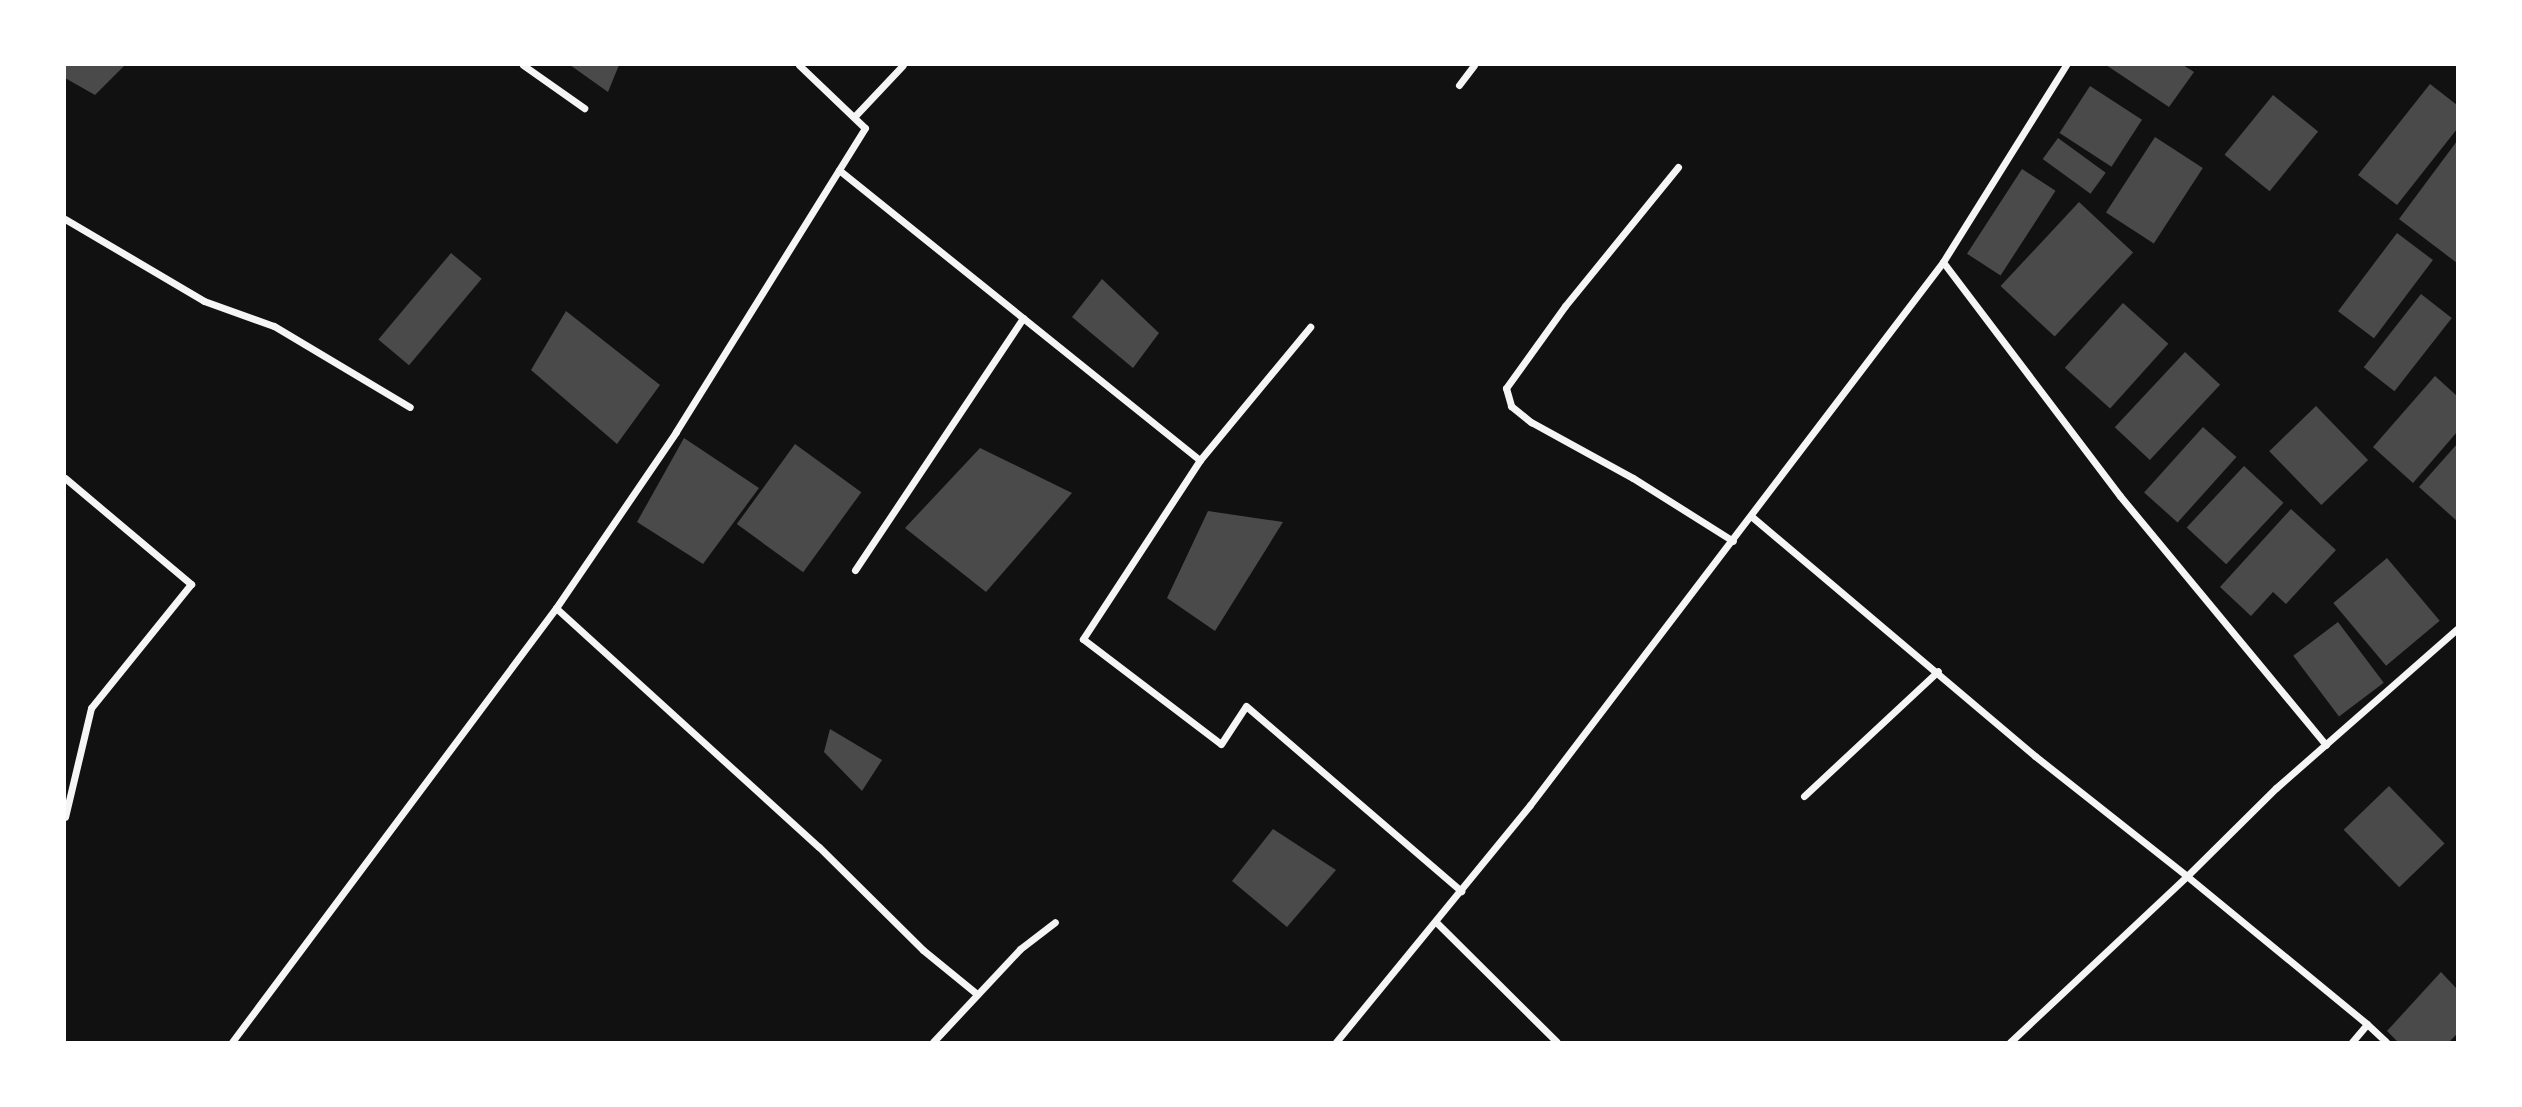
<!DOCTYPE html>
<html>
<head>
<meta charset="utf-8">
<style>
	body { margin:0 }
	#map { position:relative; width:2522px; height:1107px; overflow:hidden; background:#111; font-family:"IBM Plex Sans",sans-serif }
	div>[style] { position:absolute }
	.building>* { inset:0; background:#4a4a4a; transform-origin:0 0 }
	.minor>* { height:7px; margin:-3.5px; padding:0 3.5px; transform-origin:3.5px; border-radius:3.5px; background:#f5f5f5 }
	span { translate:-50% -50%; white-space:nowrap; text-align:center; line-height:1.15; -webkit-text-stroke:7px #fff; paint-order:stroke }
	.frame { position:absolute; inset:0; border:66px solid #fff; pointer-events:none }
</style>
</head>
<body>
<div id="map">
	<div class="building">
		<div style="clip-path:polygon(65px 65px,125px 65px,95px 95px,65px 78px)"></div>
		<div style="clip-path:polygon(570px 65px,619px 65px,608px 92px)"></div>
		<div style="clip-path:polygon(2106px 65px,2183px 65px,2194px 72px,2169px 107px)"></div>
		<div style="clip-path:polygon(2430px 84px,2457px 105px,2457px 129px,2397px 205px,2358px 175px)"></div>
		<div style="left:2090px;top:86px;width:62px;height:56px;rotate:33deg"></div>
		<div style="left:2273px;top:95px;width:58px;height:77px;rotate:39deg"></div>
		<div style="left:2155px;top:137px;width:57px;height:90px;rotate:33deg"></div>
		<div style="left:2058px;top:138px;width:59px;height:26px;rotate:36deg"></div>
		<div style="clip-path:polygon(2457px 141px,2457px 263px,2399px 219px)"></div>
		<div style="left:2022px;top:169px;width:40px;height:101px;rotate:33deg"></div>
		<div style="left:2079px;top:202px;width:74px;height:115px;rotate:43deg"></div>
		<div style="left:2397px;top:233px;width:45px;height:98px;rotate:37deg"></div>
		<div style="left:451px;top:253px;width:40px;height:113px;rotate:40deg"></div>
		<div style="clip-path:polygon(1102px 279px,1159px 333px,1133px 368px,1072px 317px)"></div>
		<div style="left:2421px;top:294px;width:39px;height:93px;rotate:38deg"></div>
		<div style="left:2123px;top:303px;width:61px;height:87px;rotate:42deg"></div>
		<div style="clip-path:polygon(566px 311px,660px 385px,617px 444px,531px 370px)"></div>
		<div style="left:2185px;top:352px;width:48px;height:103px;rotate:43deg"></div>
		<div style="clip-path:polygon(2435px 376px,2457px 396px,2457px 432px,2413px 483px,2373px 447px)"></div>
		<div style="left:2316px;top:406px;width:75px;height:65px;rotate:46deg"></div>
		<div style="left:2203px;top:427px;width:45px;height:88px;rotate:42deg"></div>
		<div style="clip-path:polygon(684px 438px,759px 488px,703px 564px,637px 522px)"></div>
		<div style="left:795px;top:444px;width:82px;height:99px;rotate:36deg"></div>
		<div style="clip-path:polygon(2457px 444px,2457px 521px,2419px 487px)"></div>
		<div style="clip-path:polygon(980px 448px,1072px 493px,986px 592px,905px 528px)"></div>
		<div style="left:2244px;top:466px;width:54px;height:84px;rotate:43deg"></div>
		<div style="clip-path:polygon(2291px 509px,2336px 550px,2286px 604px,2273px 592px,2251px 616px,2220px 587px)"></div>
		<div style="clip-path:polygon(1208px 511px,1283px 522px,1215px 631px,1167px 598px)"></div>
		<div style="left:2387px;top:558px;width:82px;height:70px;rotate:50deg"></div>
		<div style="left:2338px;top:622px;width:76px;height:56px;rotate:53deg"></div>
		<div style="clip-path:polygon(830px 729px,882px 760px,862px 791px,824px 752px)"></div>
		<div style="left:2389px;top:786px;width:80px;height:63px;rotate:46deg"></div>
		<div style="clip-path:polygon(1273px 829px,1336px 870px,1287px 927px,1232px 881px)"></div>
		<div style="clip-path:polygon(2441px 972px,2457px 989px,2457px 1034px,2449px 1042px,2398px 1042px,2387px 1031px)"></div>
	</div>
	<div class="minor">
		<div style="left:523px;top:65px;width:75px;rotate:35.2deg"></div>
		<div style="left:799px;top:65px;width:91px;rotate:43.7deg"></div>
		<div style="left:865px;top:128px;width:358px;rotate:121.9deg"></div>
		<div style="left:676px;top:432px;width:213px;rotate:124.3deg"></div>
		<div style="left:556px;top:608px;width:355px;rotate:42.3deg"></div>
		<div style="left:819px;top:847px;width:146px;rotate:44.7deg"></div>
		<div style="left:923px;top:950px;width:70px;rotate:39.2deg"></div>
		<div style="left:2066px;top:65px;width:232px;rotate:122deg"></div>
		<div style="left:1943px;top:262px;width:293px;rotate:52.9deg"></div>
		<div style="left:2120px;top:496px;width:323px;rotate:50.4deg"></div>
		<div style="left:1459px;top:85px;width:25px;rotate:-53deg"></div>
		<div style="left:854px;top:117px;width:71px;rotate:-46.7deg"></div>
		<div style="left:1678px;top:167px;width:179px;rotate:129.1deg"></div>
		<div style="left:1565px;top:306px;width:101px;rotate:125.7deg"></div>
		<div style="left:1506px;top:388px;width:19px;rotate:74deg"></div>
		<div style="left:1511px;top:406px;width:26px;rotate:39deg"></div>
		<div style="left:1531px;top:422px;width:116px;rotate:28.8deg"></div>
		<div style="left:1633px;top:478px;width:118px;rotate:32.2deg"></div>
		<div style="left:839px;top:170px;width:463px;rotate:38.8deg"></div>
		<div style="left:1200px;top:460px;width:214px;rotate:123.2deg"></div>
		<div style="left:1083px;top:639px;width:173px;rotate:37.3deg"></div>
		<div style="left:1221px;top:744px;width:45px;rotate:-56.7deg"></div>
		<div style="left:1246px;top:706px;width:284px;rotate:40.7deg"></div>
		<div style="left:65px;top:219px;width:161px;rotate:30.5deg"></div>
		<div style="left:204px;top:301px;width:74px;rotate:19.7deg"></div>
		<div style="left:274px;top:326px;width:158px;rotate:30.8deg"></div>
		<div style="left:1200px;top:460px;width:173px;rotate:-50.4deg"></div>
		<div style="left:65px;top:478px;width:165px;rotate:40.1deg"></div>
		<div style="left:191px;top:584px;width:159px;rotate:128.9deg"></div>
		<div style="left:91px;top:708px;width:112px;rotate:103.4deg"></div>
		<div style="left:1751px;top:516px;width:372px;rotate:40.2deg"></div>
		<div style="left:2035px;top:756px;width:194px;rotate:38.3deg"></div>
		<div style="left:2187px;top:876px;width:243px;rotate:136.8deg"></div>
		<div style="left:855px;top:570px;width:303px;rotate:-56.3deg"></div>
		<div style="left:1804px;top:796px;width:183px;rotate:-43deg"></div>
		<div style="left:1436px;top:922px;width:170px;rotate:44.8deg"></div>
		<div style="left:2367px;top:1024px;width:26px;rotate:43deg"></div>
		<div style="left:232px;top:1042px;width:542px;rotate:-53.26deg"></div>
		<div style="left:933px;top:1042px;width:127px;rotate:-46.9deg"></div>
		<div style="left:1020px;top:949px;width:44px;rotate:-37.6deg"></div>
		<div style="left:1336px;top:1042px;width:306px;rotate:-50.7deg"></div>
		<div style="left:1530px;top:805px;width:682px;rotate:-52.74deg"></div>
		<div style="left:2352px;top:1042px;width:23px;rotate:-50deg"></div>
		<div style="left:2367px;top:1024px;width:233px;rotate:-140.6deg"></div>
		<div style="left:2187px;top:876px;width:125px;rotate:-44.7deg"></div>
		<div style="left:2276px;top:788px;width:241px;rotate:-41.3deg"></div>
	</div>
	<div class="frame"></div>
</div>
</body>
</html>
